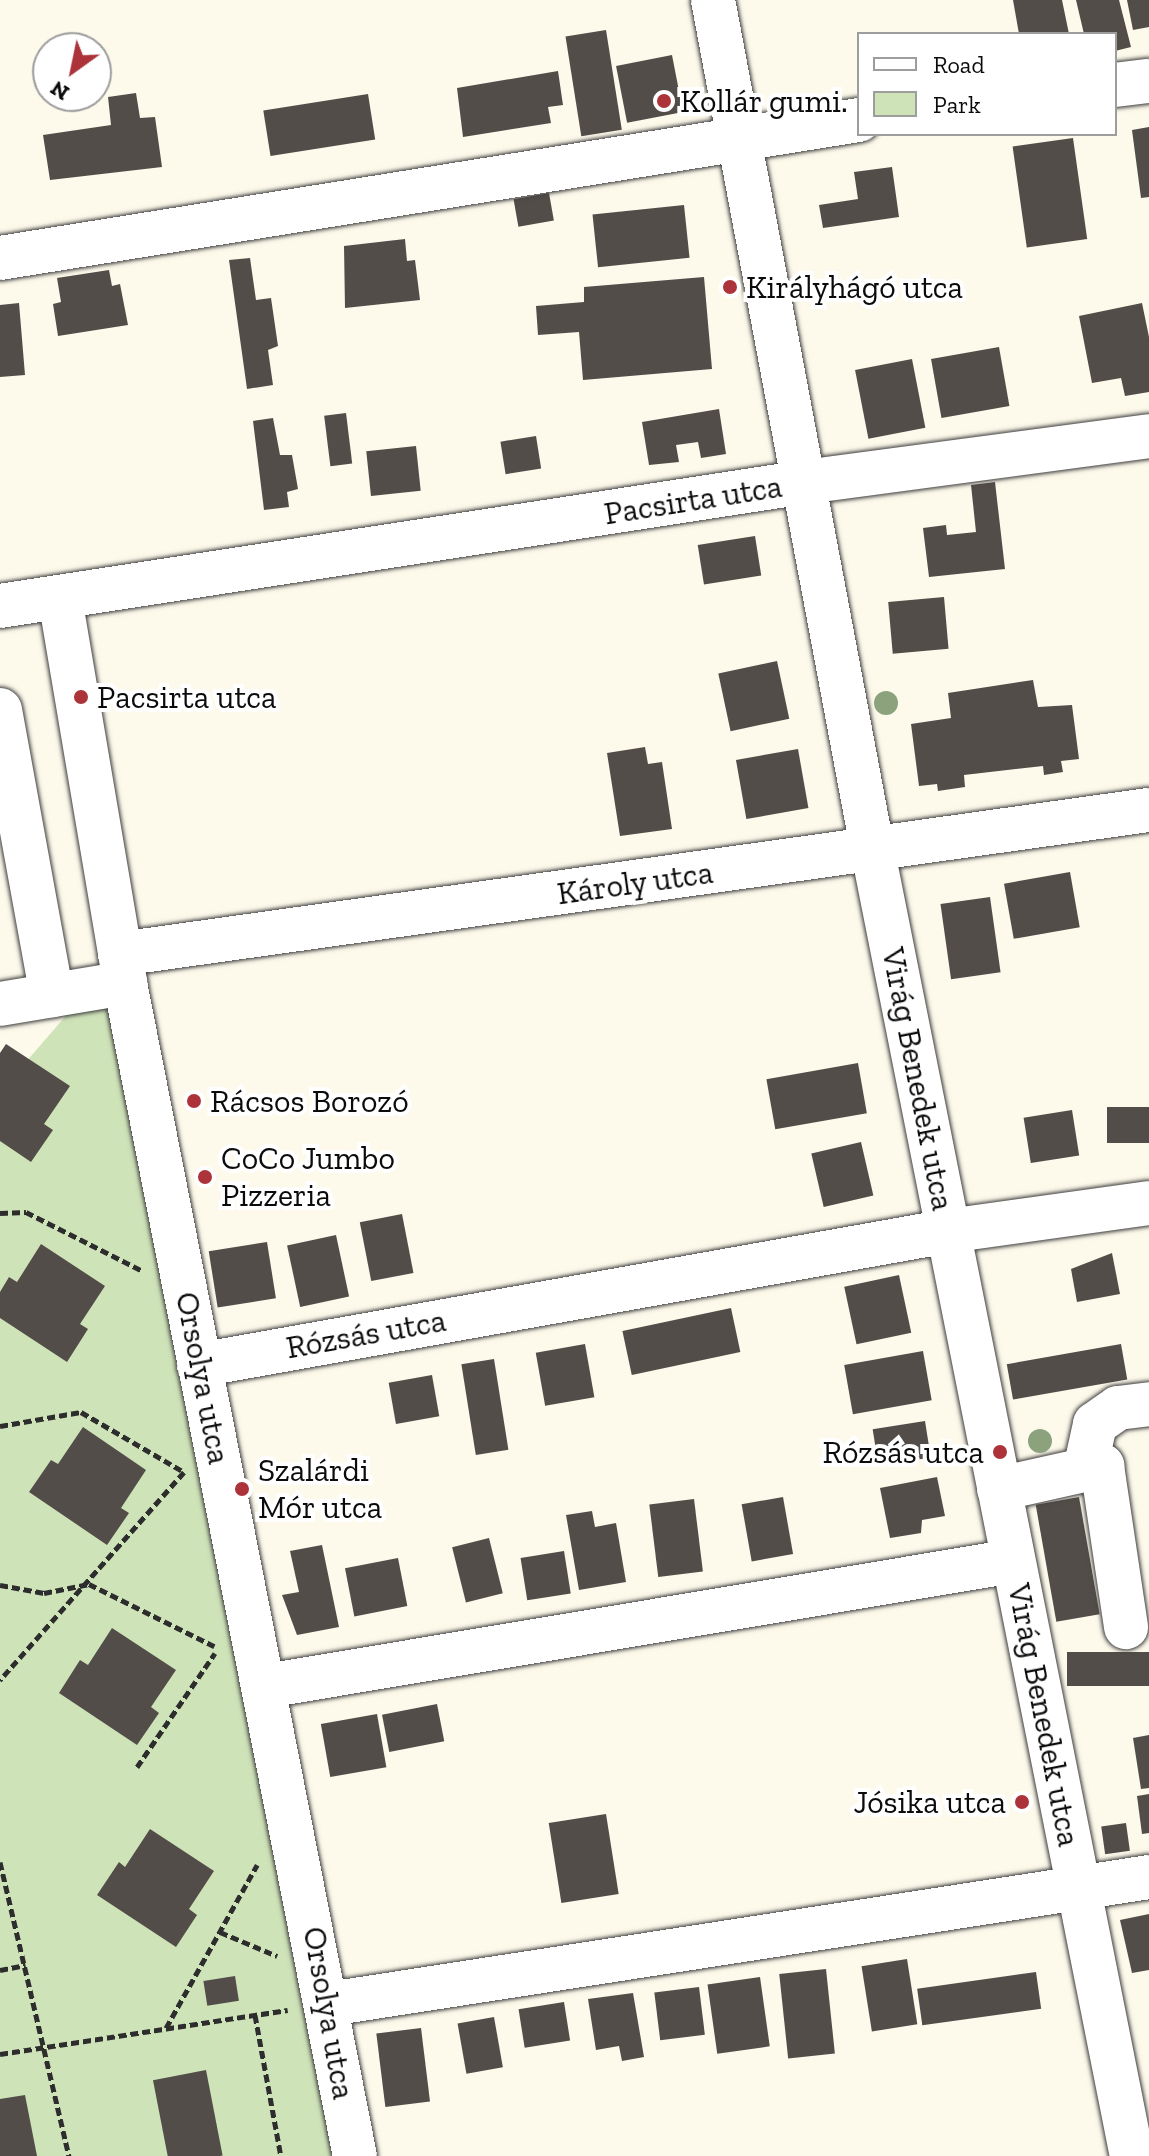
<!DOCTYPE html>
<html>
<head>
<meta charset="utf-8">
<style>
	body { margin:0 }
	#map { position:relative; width:1149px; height:2156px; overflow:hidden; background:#fdf9eb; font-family:"Zilla Slab",serif }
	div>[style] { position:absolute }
	.green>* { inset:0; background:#cfe3b9 }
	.building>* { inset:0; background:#534d49; transform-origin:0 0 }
	.path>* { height:5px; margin-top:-2.5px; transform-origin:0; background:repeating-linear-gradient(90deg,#2d2d2d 0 8px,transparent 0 12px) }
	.roads { filter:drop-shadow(0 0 2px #3e3e3e) drop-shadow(0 0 2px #3e3e3e) }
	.minor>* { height:44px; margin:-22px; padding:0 22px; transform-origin:22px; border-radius:22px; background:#fff }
	.trees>* { width:24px; height:24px; margin:-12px; border-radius:50%; background:#8ca27d }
	.dots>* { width:22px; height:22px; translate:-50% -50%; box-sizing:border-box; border:4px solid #fff; border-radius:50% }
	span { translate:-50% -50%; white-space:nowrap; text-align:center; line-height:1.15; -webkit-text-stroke:8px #fff; paint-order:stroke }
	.poi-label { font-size:32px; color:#0b0b0b }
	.left { translate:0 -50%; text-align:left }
	.right { translate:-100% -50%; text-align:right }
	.street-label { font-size:32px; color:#0b0b0b }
	.legend { position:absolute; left:857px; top:32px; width:260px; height:104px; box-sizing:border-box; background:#fff; border:2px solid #9d9d9d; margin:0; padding:10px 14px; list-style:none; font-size:24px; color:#0b0b0b }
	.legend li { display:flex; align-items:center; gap:16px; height:40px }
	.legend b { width:40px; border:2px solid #9d9d9d }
	.north { position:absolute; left:32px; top:32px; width:80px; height:80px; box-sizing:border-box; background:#fff; border:2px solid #9d9d9d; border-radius:50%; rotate:213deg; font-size:22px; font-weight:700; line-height:32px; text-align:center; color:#0b0b0b }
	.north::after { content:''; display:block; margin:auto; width:28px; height:36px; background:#ab3339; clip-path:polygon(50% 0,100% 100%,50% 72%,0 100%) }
</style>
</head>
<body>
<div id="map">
	<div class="green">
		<div style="clip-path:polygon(125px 983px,352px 2156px,0 2156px,0 1092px,89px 989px)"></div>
	</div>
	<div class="building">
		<div style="clip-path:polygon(1013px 0,1062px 0,1069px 34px,1019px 34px)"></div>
		<div style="clip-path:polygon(1076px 0,1119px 0,1131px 47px,1115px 51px,1115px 34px,1084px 34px)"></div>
		<div style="clip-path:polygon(1127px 0,1149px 0,1149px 27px,1133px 30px)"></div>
		<div style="left:606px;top:30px;width:101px;height:41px;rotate:81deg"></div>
		<div style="left:672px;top:55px;width:58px;height:57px;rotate:79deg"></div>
		<div style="clip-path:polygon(558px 71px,563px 105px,548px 107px,551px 123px,463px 137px,457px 88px)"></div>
		<div style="clip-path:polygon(136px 93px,140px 118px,155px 117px,162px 167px,50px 180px,43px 135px,111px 125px,108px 97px)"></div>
		<div style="left:368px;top:94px;width:46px;height:106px;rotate:81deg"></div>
		<div style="clip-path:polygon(1149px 127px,1149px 197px,1141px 198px,1132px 130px)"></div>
		<div style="left:1073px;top:138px;width:102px;height:61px;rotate:82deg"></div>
		<div style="clip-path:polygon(892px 167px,899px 217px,823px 228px,819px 205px,858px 199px,854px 172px)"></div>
		<div style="left:549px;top:193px;width:28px;height:36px;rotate:80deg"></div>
		<div style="left:684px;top:205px;width:53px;height:92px;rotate:84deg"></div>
		<div style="clip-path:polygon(405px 239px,407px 261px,415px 260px,420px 300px,345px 308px,344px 246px)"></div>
		<div style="clip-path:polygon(250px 258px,256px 300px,271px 298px,278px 346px,268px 350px,273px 385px,247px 389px,229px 260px)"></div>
		<div style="clip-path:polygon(109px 270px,112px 286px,120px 284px,128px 325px,58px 336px,53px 304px,61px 302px,57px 278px)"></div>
		<div style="clip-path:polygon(704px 277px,712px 369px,583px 380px,579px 332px,538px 335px,536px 306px,584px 302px,584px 287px)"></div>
		<div style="clip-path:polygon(19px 303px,25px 375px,0 377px,0 305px)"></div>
		<div style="clip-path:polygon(1142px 303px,1149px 337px,1149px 392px,1125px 396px,1121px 378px,1092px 383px,1079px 316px)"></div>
		<div style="left:999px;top:347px;width:60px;height:69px;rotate:80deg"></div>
		<div style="left:912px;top:359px;width:70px;height:58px;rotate:79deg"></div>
		<div style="clip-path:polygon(719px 409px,726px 454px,701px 458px,698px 442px,676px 445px,679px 462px,649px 465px,642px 422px)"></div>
		<div style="left:346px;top:413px;width:51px;height:22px;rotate:83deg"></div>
		<div style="clip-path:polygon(273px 418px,280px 455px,292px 455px,298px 489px,287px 492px,289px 507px,264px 510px,253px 421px)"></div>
		<div style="left:536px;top:436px;width:33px;height:36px;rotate:81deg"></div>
		<div style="left:416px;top:446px;width:45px;height:50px;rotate:84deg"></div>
		<div style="clip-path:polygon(995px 482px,1005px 569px,929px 577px,923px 528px,946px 525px,947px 535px,976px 532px,971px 485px)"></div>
		<div style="left:755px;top:536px;width:40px;height:58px;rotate:81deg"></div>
		<div style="left:944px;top:597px;width:52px;height:56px;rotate:85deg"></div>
		<div style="left:777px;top:661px;width:59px;height:60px;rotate:78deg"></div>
		<div style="clip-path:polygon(1033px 680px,1038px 707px,1072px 705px,1079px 759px,1061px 761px,1063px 772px,1044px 775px,1043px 766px,964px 775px,965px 787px,938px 791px,937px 784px,919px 786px,911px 724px,951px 718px,948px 693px)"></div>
		<div style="clip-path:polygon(645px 747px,648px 764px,662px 762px,672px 829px,620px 836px,607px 753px)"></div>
		<div style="left:798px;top:749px;width:60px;height:63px;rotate:80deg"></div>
		<div style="left:1070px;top:872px;width:56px;height:67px;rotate:80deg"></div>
		<div style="left:990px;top:897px;width:76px;height:50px;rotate:82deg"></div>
		<div style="clip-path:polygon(6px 1044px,70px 1086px,44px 1124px,53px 1130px,31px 1162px,0 1141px,0 1053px)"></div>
		<div style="left:858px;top:1063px;width:51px;height:93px;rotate:80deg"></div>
		<div style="left:1149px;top:1107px;width:36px;height:42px;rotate:90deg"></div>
		<div style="left:1072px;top:1110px;width:46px;height:49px;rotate:81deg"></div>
		<div style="left:861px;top:1142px;width:55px;height:51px;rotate:77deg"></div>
		<div style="left:402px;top:1214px;width:60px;height:43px;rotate:79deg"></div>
		<div style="left:336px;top:1235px;width:63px;height:50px;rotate:78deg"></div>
		<div style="left:267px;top:1242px;width:57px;height:59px;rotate:81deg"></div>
		<div style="clip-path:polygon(41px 1244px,105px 1286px,80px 1324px,88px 1329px,67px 1362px,0 1318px,0 1292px,9px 1277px,17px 1282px)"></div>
		<div style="clip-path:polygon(1112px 1253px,1120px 1294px,1077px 1302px,1071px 1269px)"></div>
		<div style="left:899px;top:1275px;width:59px;height:56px;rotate:78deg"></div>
		<div style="left:731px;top:1308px;width:45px;height:111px;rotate:78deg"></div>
		<div style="left:585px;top:1344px;width:54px;height:50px;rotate:80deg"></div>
		<div style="left:1121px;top:1344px;width:36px;height:116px;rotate:80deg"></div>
		<div style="left:923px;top:1351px;width:50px;height:80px;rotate:80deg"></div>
		<div style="left:494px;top:1359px;width:92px;height:33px;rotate:81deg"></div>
		<div style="left:432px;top:1375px;width:42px;height:44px;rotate:80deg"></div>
		<div style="left:925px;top:1421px;width:37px;height:53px;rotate:81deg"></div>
		<div style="clip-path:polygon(83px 1427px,146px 1470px,121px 1508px,129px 1513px,107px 1545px,29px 1492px,51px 1460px,58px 1464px)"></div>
		<div style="clip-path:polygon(937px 1477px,945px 1516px,922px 1520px,921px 1533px,890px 1538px,880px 1488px)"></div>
		<div style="left:783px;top:1497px;width:58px;height:42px;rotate:80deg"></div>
		<div style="left:1079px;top:1497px;width:119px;height:44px;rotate:80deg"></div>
		<div style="left:694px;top:1499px;width:73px;height:45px;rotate:83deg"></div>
		<div style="clip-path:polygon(592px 1511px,595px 1527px,616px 1523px,626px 1582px,579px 1590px,566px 1515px)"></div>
		<div style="left:489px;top:1538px;width:57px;height:38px;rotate:76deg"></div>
		<div style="clip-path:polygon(322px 1545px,339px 1627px,297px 1635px,282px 1595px,299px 1592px,290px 1551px)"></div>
		<div style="left:564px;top:1551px;width:43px;height:44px;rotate:81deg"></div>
		<div style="left:398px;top:1558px;width:49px;height:54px;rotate:79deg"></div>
		<div style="clip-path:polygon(112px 1628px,176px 1670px,151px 1707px,159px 1713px,137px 1745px,59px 1693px,80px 1660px,88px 1665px)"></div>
		<div style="left:1149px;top:1652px;width:34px;height:82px;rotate:90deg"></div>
		<div style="left:437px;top:1704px;width:38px;height:56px;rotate:79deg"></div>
		<div style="left:377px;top:1714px;width:54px;height:57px;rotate:80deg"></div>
		<div style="clip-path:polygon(1149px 1735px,1149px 1788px,1141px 1789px,1133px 1738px)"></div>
		<div style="clip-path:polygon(1149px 1794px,1149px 1833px,1142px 1834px,1137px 1796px)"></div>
		<div style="left:606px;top:1814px;width:81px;height:58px;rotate:81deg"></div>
		<div style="left:1126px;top:1823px;width:28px;height:25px;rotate:82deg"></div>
		<div style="clip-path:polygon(150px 1829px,214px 1871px,189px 1909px,197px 1915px,176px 1947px,97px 1895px,119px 1862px,125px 1867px)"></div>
		<div style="clip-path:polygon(1149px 1914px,1149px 1970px,1132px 1973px,1120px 1920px)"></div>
		<div style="left:907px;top:1959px;width:66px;height:46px;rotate:81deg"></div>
		<div style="left:826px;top:1969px;width:85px;height:47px;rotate:84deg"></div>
		<div style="left:1036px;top:1972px;width:37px;height:120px;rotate:82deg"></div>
		<div style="left:235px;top:1976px;width:25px;height:32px;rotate:81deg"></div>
		<div style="left:760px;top:1977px;width:70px;height:53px;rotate:82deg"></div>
		<div style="left:699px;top:1987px;width:48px;height:45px;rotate:83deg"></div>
		<div style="clip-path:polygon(633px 1993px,644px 2057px,622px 2061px,619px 2046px,596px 2050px,588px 1999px)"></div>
		<div style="left:564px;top:2002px;width:39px;height:46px;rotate:81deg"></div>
		<div style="left:494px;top:2017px;width:51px;height:37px;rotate:80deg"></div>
		<div style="left:421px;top:2028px;width:74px;height:45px;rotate:83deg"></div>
		<div style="left:206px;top:2070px;width:87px;height:54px;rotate:79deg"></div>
		<div style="clip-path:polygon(25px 2095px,37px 2156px,0 2156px,0 2099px)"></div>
	</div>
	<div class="path">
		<div style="left:0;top:1213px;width:26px;rotate:-2deg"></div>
		<div style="left:26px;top:1212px;width:129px;rotate:26.8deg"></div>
		<div style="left:0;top:1426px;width:82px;rotate:-9.8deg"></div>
		<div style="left:81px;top:1412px;width:119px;rotate:30.2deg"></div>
		<div style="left:184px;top:1472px;width:278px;rotate:131.5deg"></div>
		<div style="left:0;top:1585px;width:45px;rotate:10.3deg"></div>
		<div style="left:44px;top:1593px;width:46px;rotate:-11.3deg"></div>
		<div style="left:89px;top:1584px;width:140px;rotate:26.4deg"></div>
		<div style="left:137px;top:1767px;width:138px;rotate:-55.6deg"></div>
		<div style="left:0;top:1862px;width:302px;rotate:76.8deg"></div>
		<div style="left:220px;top:1932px;width:62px;rotate:22.8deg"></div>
		<div style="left:0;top:1970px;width:26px;rotate:-11deg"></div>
		<div style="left:255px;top:2015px;width:143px;rotate:79.6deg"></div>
		<div style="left:166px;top:2028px;width:187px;rotate:-60.8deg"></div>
		<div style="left:0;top:2054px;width:291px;rotate:-8.7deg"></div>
	</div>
	<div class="roads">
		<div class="minor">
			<div style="left:713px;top:0;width:862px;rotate:79.37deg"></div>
			<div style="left:872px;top:847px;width:1335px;rotate:78.77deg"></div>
			<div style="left:1115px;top:85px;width:34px;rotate:-7deg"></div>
			<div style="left:0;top:258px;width:870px;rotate:-9.13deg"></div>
			<div style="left:60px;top:598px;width:390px;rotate:80.4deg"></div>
			<div style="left:125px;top:983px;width:1195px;rotate:78.91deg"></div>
			<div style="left:0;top:606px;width:814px;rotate:-8.76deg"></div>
			<div style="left:805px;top:482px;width:347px;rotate:-7.6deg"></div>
			<div style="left:0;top:710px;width:290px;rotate:79.7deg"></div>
			<div style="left:120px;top:954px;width:1039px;rotate:-7.97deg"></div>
			<div style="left:0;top:1004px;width:127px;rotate:-9.5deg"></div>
			<div style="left:199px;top:1365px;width:761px;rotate:-10.14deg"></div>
			<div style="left:948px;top:1231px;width:203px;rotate:-7.9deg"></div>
			<div style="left:1085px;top:1470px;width:47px;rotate:-77.7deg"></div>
			<div style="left:1095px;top:1424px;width:28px;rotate:-35deg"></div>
			<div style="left:1118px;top:1408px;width:31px;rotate:-7deg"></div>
			<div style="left:999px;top:1489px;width:106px;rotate:-12.6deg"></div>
			<div style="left:1102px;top:1466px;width:163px;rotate:81.5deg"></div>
			<div style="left:266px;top:1686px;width:757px;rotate:-9.5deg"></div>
			<div style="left:329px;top:2004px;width:830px;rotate:-8.8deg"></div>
		</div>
	</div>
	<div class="trees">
		<div style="left:886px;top:703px"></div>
		<div style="left:1040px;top:1441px"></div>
	</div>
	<div class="dots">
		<div style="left:664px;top:101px;background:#ab3339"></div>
		<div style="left:730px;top:287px;background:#ab3339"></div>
		<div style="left:81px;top:697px;background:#ab3339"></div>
		<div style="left:194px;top:1101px;background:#ab3339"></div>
		<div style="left:205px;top:1177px;background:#ab3339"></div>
		<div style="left:1000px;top:1452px;background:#ab3339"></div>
		<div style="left:242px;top:1489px;background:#ab3339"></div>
		<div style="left:1022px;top:1802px;background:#ab3339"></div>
	</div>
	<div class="poi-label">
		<span class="left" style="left:680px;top:101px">Kollár gumi.</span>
		<span class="left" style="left:746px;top:287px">Királyhágó utca</span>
		<span class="left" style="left:97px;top:697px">Pacsirta utca</span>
		<span class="left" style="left:210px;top:1101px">Rácsos Borozó</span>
		<span class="left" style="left:221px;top:1177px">CoCo Jumbo<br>Pizzeria</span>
		<span class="right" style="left:984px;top:1452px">Rózsás utca</span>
		<span class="left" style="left:258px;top:1489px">Szalárdi<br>Mór utca</span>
		<span class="right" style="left:1006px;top:1802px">Jósika utca</span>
	</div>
	<div class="street-label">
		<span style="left:693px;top:500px;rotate:-9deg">Pacsirta utca</span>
		<span style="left:635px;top:883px;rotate:-8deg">Károly utca</span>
		<span style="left:918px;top:1079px;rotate:79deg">Virág Benedek utca</span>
		<span style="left:366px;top:1334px;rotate:-10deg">Rózsás utca</span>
		<span style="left:203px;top:1378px;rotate:79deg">Orsolya utca</span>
		<span style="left:1044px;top:1715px;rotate:79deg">Virág Benedek utca</span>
		<span style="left:329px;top:2013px;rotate:80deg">Orsolya utca</span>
	</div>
	<ul class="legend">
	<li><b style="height:10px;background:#fff"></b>Road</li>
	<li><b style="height:22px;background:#cfe3b9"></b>Park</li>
	</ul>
	<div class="north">N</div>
</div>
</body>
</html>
